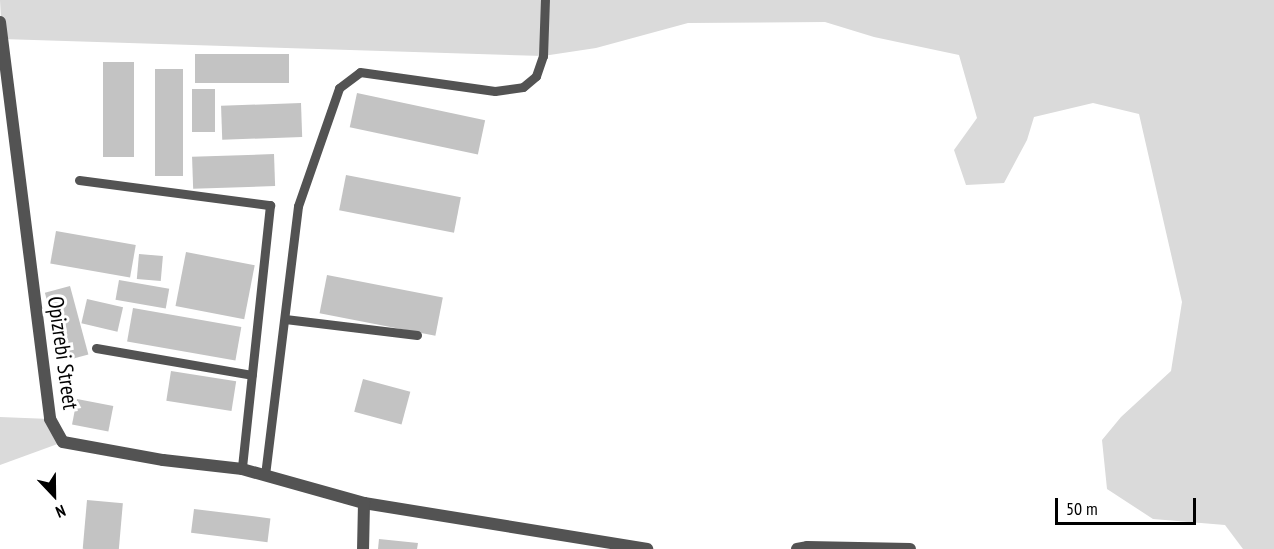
<!DOCTYPE html>
<html>
<head>
<meta charset="utf-8">
<style>
	body { margin:0 }
	#map { position:relative; width:1274px; height:549px; overflow:hidden; background:#fff; font-family:"PT Sans Narrow",sans-serif }
	div>[style] { position:absolute }
	.green>* { inset:0; background:#dadada }
	.building>* { inset:0; background:#c3c3c3; transform-origin:0 0 }
	.service>* { height:9px; margin:-4.5px; padding:0 4.5px; transform-origin:4.5px; border-radius:4.5px; background:#535353 }
	.minor>* { height:12px; margin:-6px; padding:0 6px; transform-origin:6px; border-radius:6px; background:#535353 }
	.tertiary>* { height:12px; margin:-6px; padding:0 6px; transform-origin:6px; border-radius:6px; background:#535353 }
	span { translate:-50% -50%; white-space:nowrap; text-align:center; line-height:1.15; -webkit-text-stroke:6px #fff; paint-order:stroke }
	.street-label { font-size:22px; color:#000 }
	.north { position:absolute; left:24px; top:465px; width:60px; height:60px; -webkit-text-stroke:4px #fff; paint-order:stroke; rotate:158deg; font-size:16px; font-weight:700; line-height:24px; text-align:center; color:#000 }
	.north::after { content:''; display:block; margin:auto; width:21px; height:27px; background:#000; clip-path:polygon(50% 0,100% 100%,50% 72%,0 100%) }
	.scale { position:absolute; left:1055px; top:498px; width:141px; height:27px; box-sizing:border-box; border:3px solid #000; border-top:0; padding-left:8px; font-size:18px; line-height:21px; white-space:nowrap; color:#000; -webkit-text-stroke:4px #fff; paint-order:stroke }
</style>
</head>
<body>
<div id="map">
	<div class="green">
		<div style="clip-path:polygon(0 0,1274px 0,1274px 549px,1243px 549px,1225px 525px,1153px 519px,1107px 489px,1102px 440px,1121px 417px,1171px 371px,1182px 302px,1139px 114px,1093px 103px,1034px 117px,1027px 140px,1004px 183px,966px 185px,954px 150px,977px 118px,959px 55px,874px 37px,825px 22px,688px 23px,596px 48px,543px 56px,2px 39px)"></div>
		<div style="clip-path:polygon(0 417px,50px 419px,63px 442px,0 465px)"></div>
	</div>
	<div class="building">
		<div style="left:195px;top:54px;width:94px;height:29px"></div>
		<div style="left:103px;top:62px;width:31px;height:95px"></div>
		<div style="left:155px;top:69px;width:28px;height:107px"></div>
		<div style="left:192px;top:89px;width:23px;height:43px"></div>
		<div style="left:357px;top:93px;width:131px;height:35px;rotate:12deg"></div>
		<div style="left:301px;top:103px;width:34px;height:80px;rotate:88deg"></div>
		<div style="left:274px;top:154px;width:32px;height:82px;rotate:88deg"></div>
		<div style="left:346px;top:175px;width:117px;height:36px;rotate:11deg"></div>
		<div style="left:56px;top:231px;width:81px;height:33px;rotate:10deg"></div>
		<div style="left:186px;top:252px;width:70px;height:55px;rotate:11deg"></div>
		<div style="left:139px;top:254px;width:24px;height:25px;rotate:5deg"></div>
		<div style="left:327px;top:275px;width:118px;height:39px;rotate:11deg"></div>
		<div style="left:119px;top:280px;width:51px;height:20px;rotate:10deg"></div>
		<div style="left:70px;top:286px;width:71px;height:26px;rotate:75deg"></div>
		<div style="left:87px;top:299px;width:37px;height:25px;rotate:13deg"></div>
		<div style="left:133px;top:308px;width:110px;height:34px;rotate:10deg"></div>
		<div style="left:171px;top:371px;width:66px;height:30px;rotate:9deg"></div>
		<div style="left:363px;top:379px;width:49px;height:34px;rotate:15deg"></div>
		<div style="left:77px;top:399px;width:37px;height:26px;rotate:11deg"></div>
		<div style="left:87px;top:500px;width:36px;height:49px;rotate:5deg"></div>
		<div style="left:194px;top:509px;width:77px;height:24px;rotate:7deg"></div>
		<div style="clip-path:polygon(379px 539px,418px 543px,417px 549px,378px 549px)"></div>
	</div>
	<div class="service">
		<div style="left:79px;top:180px;width:193px;rotate:7.5deg"></div>
		<div style="left:270px;top:205px;width:265px;rotate:96.1deg"></div>
		<div style="left:285px;top:319px;width:133px;rotate:6.9deg"></div>
		<div style="left:96px;top:348px;width:158px;rotate:9.8deg"></div>
		<div style="left:265px;top:475px;width:271px;rotate:-83deg"></div>
		<div style="left:298px;top:206px;width:125px;rotate:-70.8deg"></div>
		<div style="left:339px;top:88px;width:26px;rotate:-37deg"></div>
		<div style="left:360px;top:72px;width:136px;rotate:8deg"></div>
		<div style="left:495px;top:91px;width:28px;rotate:-8deg"></div>
		<div style="left:523px;top:87px;width:17px;rotate:-40deg"></div>
		<div style="left:536px;top:76px;width:21px;rotate:-71deg"></div>
		<div style="left:543px;top:56px;width:56px;rotate:-88deg"></div>
	</div>
	<div class="minor">
		<div style="left:364px;top:503px;width:287px;rotate:9.2deg"></div>
		<div style="left:797px;top:549px;width:10px;rotate:-11deg"></div>
		<div style="left:807px;top:547px;width:103px;rotate:1.1deg"></div>
	</div>
	<div class="tertiary">
		<div style="left:0;top:22px;width:400px;rotate:82.8deg"></div>
		<div style="left:50px;top:419px;width:26px;rotate:61deg"></div>
		<div style="left:63px;top:442px;width:102px;rotate:10.2deg"></div>
		<div style="left:163px;top:460px;width:80px;rotate:6.5deg"></div>
		<div style="left:242px;top:469px;width:127px;rotate:15.6deg"></div>
		<div style="left:364px;top:503px;width:46px;rotate:91.2deg"></div>
	</div>
	<div class="street-label">
		<span style="left:63px;top:353px;rotate:82deg">Opizrebi Street</span>
	</div>
	<div class="north">N</div>
	<div class="scale">50 m</div>
</div>
</body>
</html>
